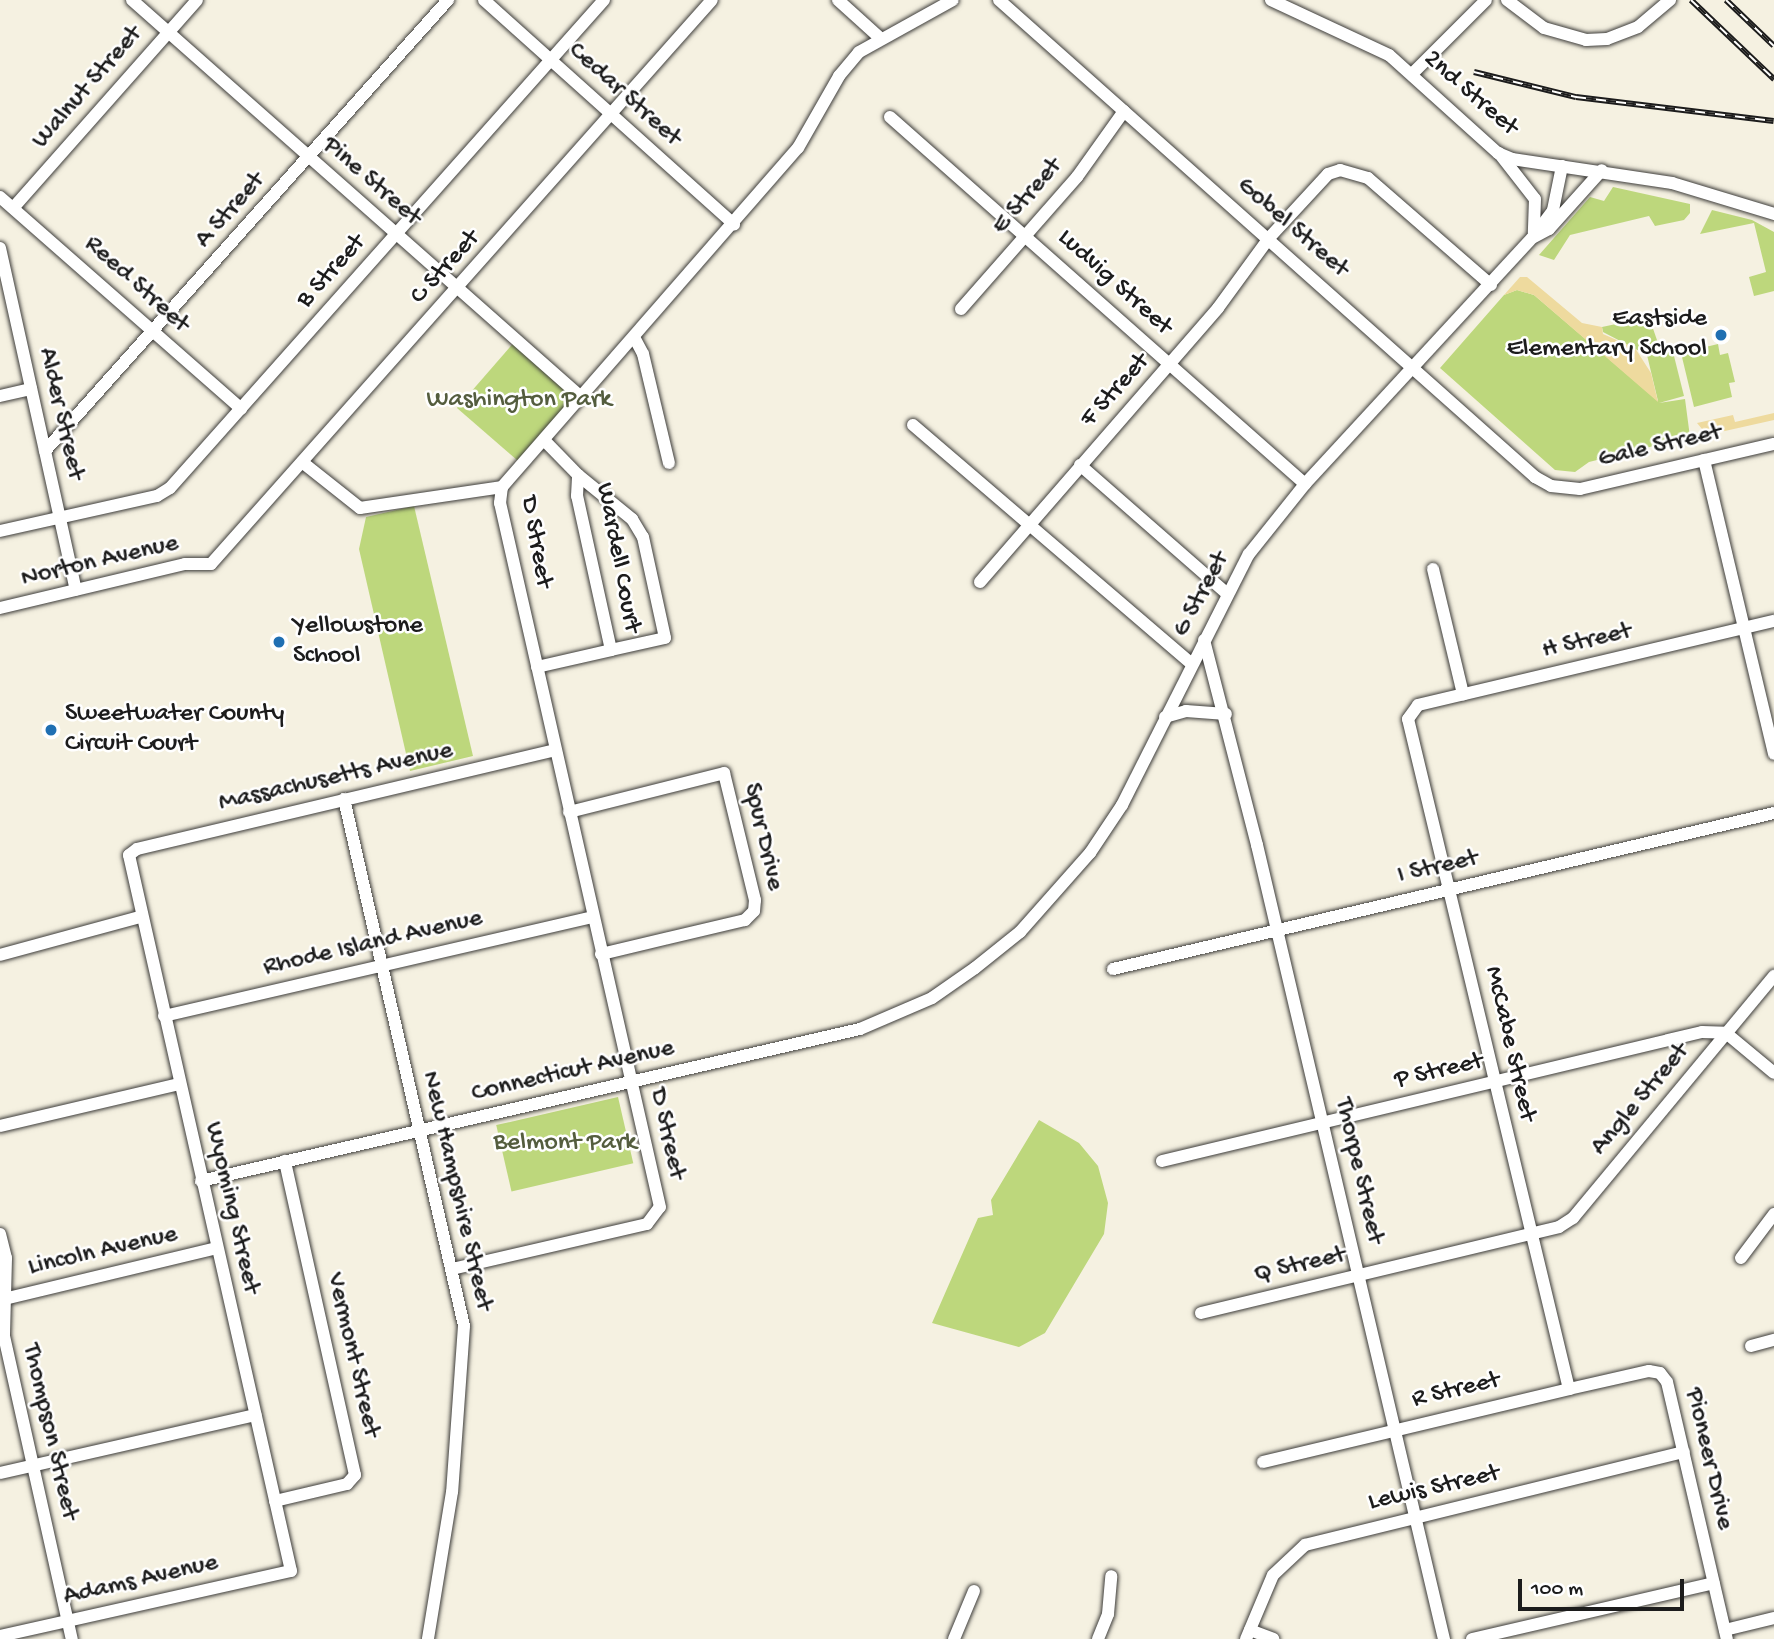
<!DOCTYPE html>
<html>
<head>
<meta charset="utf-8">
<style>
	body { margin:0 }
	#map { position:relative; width:1774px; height:1639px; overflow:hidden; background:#f5f1e1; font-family:"Gochi Hand",sans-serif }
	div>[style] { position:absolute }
	.green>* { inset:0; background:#bdd77c; transform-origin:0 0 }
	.sand>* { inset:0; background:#eeda9e }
	.roads { filter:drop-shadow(0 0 2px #3d3c3a) drop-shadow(0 0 2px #3d3c3a) }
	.minor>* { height:12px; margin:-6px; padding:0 6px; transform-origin:6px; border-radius:6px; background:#fff }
	.rail>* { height:6px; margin-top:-3px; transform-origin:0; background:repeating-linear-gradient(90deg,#fff 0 10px,#1c1c1c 0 20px); box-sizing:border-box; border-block:2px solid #1c1c1c }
	.dots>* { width:19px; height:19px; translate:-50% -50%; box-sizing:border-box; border:4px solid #fff; border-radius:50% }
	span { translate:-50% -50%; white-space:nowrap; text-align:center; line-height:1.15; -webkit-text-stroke:5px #fff; paint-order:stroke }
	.street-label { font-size:26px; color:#1c1c1c }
	.poi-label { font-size:26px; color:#1c1c1c }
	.right { translate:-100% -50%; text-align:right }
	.left { translate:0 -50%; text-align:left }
	.park-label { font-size:26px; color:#545d3e }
	.scale { position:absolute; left:1518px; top:1579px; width:166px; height:32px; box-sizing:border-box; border:4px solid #1c1c1c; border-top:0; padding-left:9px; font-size:21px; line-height:24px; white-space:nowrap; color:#1c1c1c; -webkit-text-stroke:5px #fff; paint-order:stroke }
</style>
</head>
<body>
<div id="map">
	<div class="green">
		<div style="clip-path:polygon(1613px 187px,1690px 204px,1690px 213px,1684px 220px,1655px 226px,1649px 216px,1570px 235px,1554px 260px,1539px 255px,1590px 197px,1604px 201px)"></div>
		<div style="clip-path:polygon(1712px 210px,1752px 220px,1774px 232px,1774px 291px,1754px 296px,1749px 277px,1766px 272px,1754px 223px,1700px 234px)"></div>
		<div style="clip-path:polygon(1517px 290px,1534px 295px,1658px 401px,1647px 355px,1603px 332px,1602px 327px,1649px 317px,1658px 343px,1654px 352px,1672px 348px,1684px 396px,1659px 403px,1685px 399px,1690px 437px,1589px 462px,1575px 472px,1555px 470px,1440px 368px,1504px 295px)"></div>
		<div style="left:516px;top:340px;width:86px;height:90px;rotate:41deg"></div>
		<div style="clip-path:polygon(1718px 344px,1720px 355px,1728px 353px,1735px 382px,1729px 383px,1732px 397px,1694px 407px,1681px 353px)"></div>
		<div style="clip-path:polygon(414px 506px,473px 756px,410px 771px,359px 549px,366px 517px)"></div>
		<div style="left:618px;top:1097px;width:68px;height:125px;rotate:77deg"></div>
		<div style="clip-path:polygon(1039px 1120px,1079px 1143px,1098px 1166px,1108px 1203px,1104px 1234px,1045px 1333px,1019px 1347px,932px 1323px,978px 1218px,993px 1215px,991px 1200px)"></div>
	</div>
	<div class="sand">
		<div style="clip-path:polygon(1520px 277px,1527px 277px,1582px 323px,1602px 327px,1603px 334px,1635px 348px,1651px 373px,1658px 402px,1534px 295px,1517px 290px,1504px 295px)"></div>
		<div style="clip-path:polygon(1774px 413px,1774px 420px,1707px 435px,1697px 423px,1733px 415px,1735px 422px)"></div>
	</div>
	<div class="roads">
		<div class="minor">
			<div style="left:132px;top:0;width:599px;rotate:41.48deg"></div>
			<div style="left:484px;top:0;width:336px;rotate:41.9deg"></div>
			<div style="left:838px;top:0;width:57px;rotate:42.1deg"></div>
			<div style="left:999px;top:0;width:718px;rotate:41.67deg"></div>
			<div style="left:1535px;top:477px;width:18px;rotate:29deg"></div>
			<div style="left:1551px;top:486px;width:29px;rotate:6deg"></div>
			<div style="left:1580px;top:489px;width:199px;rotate:-13.1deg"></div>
			<div style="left:1271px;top:0;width:130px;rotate:25deg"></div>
			<div style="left:1389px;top:55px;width:147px;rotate:42deg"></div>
			<div style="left:1498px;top:153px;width:15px;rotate:23deg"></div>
			<div style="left:1512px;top:159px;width:162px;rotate:8.5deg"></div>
			<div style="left:1672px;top:183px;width:107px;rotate:16.9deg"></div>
			<div style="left:1507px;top:0;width:46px;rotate:37.1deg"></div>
			<div style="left:1544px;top:28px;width:44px;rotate:15.9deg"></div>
			<div style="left:1586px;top:40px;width:21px;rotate:-3deg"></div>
			<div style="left:1607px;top:39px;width:33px;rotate:-21deg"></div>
			<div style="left:1638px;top:27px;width:42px;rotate:-40.2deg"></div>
			<div style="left:1413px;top:73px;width:103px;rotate:-45deg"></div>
			<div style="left:890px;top:117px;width:554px;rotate:41.49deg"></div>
			<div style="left:1499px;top:153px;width:58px;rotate:52deg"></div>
			<div style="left:1535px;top:199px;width:34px;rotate:92deg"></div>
			<div style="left:0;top:197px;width:321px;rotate:41.3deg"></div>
			<div style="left:14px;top:207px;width:276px;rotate:-48.5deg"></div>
			<div style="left:1534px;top:237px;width:17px;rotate:-28deg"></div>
			<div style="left:1549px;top:229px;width:79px;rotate:-48.1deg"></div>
			<div style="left:0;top:248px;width:350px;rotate:77.5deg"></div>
			<div style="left:961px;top:309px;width:176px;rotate:-48.7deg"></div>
			<div style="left:1077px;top:177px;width:81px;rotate:-54.5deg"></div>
			<div style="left:634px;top:337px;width:19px;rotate:62deg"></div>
			<div style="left:643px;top:354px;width:112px;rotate:76.6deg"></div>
			<div style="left:0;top:396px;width:32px;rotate:-13deg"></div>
			<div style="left:913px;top:425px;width:367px;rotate:40.6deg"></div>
			<div style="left:544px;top:440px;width:49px;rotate:45.8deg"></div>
			<div style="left:45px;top:451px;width:605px;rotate:-48.22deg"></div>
			<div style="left:1704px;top:460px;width:302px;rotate:76.6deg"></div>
			<div style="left:302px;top:462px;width:74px;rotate:38.4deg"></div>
			<div style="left:360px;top:508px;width:144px;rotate:-8.4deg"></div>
			<div style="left:1080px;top:465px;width:194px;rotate:41.2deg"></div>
			<div style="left:0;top:531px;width:161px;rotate:-12.6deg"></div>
			<div style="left:157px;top:496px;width:15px;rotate:-32deg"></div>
			<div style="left:170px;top:488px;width:653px;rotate:-48.35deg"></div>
			<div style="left:1433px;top:569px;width:129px;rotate:76.5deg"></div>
			<div style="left:980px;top:582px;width:363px;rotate:-49deg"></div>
			<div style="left:1218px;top:308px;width:87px;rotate:-53.9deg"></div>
			<div style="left:1269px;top:238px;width:87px;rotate:-47.3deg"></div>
			<div style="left:1328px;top:174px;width:13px;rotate:-18deg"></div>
			<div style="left:1340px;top:170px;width:29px;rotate:16deg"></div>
			<div style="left:1368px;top:178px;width:163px;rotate:41deg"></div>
			<div style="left:0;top:608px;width:190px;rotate:-13.4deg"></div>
			<div style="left:185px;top:564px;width:26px"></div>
			<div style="left:211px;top:564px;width:754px;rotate:-48.39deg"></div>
			<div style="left:1204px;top:640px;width:212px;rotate:75.5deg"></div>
			<div style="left:1257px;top:845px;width:816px;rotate:76.75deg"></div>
			<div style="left:537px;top:667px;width:76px;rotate:-12.9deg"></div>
			<div style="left:611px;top:650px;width:158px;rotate:-102.4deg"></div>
			<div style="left:577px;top:496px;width:21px;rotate:-87deg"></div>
			<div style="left:578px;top:475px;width:70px;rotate:39.2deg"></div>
			<div style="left:632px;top:519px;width:21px;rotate:59deg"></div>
			<div style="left:643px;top:537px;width:103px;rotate:77.7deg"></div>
			<div style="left:665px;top:638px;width:55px;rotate:167.5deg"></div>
			<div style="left:1165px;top:717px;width:22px;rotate:-16deg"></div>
			<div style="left:1186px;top:711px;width:40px;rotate:4.3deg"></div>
			<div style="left:344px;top:799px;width:540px;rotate:77.17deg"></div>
			<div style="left:464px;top:1326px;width:166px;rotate:94.1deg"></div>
			<div style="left:452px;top:1492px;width:149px;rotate:99.3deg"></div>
			<div style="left:569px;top:812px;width:160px;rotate:-14.1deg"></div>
			<div style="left:724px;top:773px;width:131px;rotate:76.3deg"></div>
			<div style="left:755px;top:900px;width:11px;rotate:95deg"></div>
			<div style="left:754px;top:911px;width:13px;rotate:135deg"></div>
			<div style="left:745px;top:920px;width:148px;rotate:166.7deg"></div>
			<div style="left:0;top:955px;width:145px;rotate:-15.2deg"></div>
			<div style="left:1113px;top:969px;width:679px;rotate:-13.28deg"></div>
			<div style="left:164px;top:1016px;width:440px;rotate:-13deg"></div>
			<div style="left:0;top:1126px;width:184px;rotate:-13.2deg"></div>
			<div style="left:1162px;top:1161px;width:555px;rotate:-13.44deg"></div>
			<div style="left:1702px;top:1032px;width:24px;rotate:2deg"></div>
			<div style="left:1726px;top:1033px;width:62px;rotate:39.8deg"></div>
			<div style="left:201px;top:1181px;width:676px;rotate:-12.99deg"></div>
			<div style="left:860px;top:1029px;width:78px;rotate:-23.3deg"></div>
			<div style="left:932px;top:998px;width:52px;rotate:-34.9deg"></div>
			<div style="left:975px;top:968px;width:58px;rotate:-38.7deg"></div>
			<div style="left:1020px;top:932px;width:106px;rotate:-48.5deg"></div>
			<div style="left:1090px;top:853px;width:58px;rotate:-56.3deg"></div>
			<div style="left:1122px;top:805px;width:281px;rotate:-63.2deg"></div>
			<div style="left:1249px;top:554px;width:90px;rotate:-51.3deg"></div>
			<div style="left:1305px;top:484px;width:336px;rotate:-47.3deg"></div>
			<div style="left:1533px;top:237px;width:34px;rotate:-53deg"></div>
			<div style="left:1553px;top:210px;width:45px;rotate:-78.4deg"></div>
			<div style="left:0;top:1234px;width:25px;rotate:76deg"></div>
			<div style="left:6px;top:1258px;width:78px;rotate:91.5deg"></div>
			<div style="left:4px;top:1336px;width:311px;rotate:77.4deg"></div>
			<div style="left:1741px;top:1258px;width:55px;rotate:-53.1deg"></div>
			<div style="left:452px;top:1269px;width:200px;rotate:-13deg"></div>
			<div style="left:647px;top:1224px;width:21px;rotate:-53deg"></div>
			<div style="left:660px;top:1207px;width:722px;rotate:-102.8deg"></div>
			<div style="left:500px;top:503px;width:16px;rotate:-83deg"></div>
			<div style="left:502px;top:487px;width:450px;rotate:-48.9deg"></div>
			<div style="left:798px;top:148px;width:83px;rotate:-60.3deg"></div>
			<div style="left:839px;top:76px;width:31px;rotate:-50deg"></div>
			<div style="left:859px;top:52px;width:107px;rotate:-29deg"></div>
			<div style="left:0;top:1300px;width:223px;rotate:-13.5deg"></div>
			<div style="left:1201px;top:1313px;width:368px;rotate:-13.5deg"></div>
			<div style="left:1559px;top:1227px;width:17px;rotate:-33deg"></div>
			<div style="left:1573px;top:1218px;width:315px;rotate:-50.3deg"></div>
			<div style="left:1751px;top:1346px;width:24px;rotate:-15deg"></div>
			<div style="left:1569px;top:1389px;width:689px;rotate:-103.51deg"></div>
			<div style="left:1408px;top:719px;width:17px;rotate:-54deg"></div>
			<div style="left:1418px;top:705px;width:366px;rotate:-13.3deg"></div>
			<div style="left:1263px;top:1462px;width:315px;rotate:-13.4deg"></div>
			<div style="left:1569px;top:1389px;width:82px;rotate:-12.7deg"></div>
			<div style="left:1649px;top:1371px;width:11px;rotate:10deg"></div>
			<div style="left:1660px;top:1373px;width:11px;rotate:52deg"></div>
			<div style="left:1667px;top:1382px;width:264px;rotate:76.9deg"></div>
			<div style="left:0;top:1473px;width:262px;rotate:-12.8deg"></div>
			<div style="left:275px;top:1501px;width:74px;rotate:-13.3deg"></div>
			<div style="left:347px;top:1484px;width:12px;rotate:-48deg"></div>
			<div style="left:355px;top:1475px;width:322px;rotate:-102.6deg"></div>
			<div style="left:1250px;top:1630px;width:25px;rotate:21deg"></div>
			<div style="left:1725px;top:1630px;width:50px;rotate:-13.8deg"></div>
			<div style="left:0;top:1636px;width:298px;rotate:-12.6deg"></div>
			<div style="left:291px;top:1571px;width:734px;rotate:-102.75deg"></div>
			<div style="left:129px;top:855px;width:10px;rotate:-37deg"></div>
			<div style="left:137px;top:849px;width:430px;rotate:-13.3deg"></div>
			<div style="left:954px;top:1639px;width:52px;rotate:-67.4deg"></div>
			<div style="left:1098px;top:1639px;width:27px;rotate:-68deg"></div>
			<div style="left:1108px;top:1614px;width:38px;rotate:-85deg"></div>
			<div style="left:1246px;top:1639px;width:69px;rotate:-67.1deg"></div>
			<div style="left:1273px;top:1575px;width:44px;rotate:-43.2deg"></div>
			<div style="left:1305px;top:1545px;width:390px;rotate:-13.8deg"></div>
			<div style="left:1472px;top:1639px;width:248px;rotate:-13deg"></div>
		</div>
	</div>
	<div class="rail">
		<div style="left:1691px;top:0;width:115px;rotate:43.6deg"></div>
		<div style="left:1726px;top:0;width:66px;rotate:43.8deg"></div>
		<div style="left:1474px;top:72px;width:105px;rotate:13.8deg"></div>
		<div style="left:1576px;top:97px;width:199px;rotate:6.9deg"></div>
	</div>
	<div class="dots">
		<div style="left:1721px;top:335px;background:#1f6fb2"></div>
		<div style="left:279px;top:642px;background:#1f6fb2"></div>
		<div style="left:51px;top:730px;background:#1f6fb2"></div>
	</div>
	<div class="street-label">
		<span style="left:88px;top:88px;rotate:-49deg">Walnut Street</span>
		<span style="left:1470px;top:94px;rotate:41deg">2nd Street</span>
		<span style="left:624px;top:95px;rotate:42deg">Cedar Street</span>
		<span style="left:371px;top:182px;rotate:41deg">Pine Street</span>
		<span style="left:1028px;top:197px;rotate:-49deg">E Street</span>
		<span style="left:231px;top:211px;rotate:-49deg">A Street</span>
		<span style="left:1292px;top:228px;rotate:41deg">Gobel Street</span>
		<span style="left:446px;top:268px;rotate:-48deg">C Street</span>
		<span style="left:332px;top:272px;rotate:-48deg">B Street</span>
		<span style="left:1114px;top:283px;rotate:42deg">Ludvig Street</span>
		<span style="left:136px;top:285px;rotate:42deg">Reed Street</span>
		<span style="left:1116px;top:391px;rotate:-48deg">F Street</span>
		<span style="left:60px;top:414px;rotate:77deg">Alder Street</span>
		<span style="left:1660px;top:447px;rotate:-13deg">Gale Street</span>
		<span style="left:535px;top:542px;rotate:80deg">D Street</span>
		<span style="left:617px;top:558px;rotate:79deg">Wardell Court</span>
		<span style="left:100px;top:562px;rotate:-13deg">Norton Avenue</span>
		<span style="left:1202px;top:595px;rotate:-62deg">G Street</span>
		<span style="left:1587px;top:642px;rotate:-13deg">H Street</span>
		<span style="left:336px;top:778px;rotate:-13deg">Massachusetts Avenue</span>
		<span style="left:762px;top:837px;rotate:77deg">Spur Drive</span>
		<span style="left:1438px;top:868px;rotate:-13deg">I Street</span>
		<span style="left:373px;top:944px;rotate:-13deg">Rhode Island Avenue</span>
		<span style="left:1509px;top:1044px;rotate:77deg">McCabe Street</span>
		<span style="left:573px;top:1072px;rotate:-13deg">Connecticut Avenue</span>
		<span style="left:1439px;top:1072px;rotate:-13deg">P Street</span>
		<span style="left:1641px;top:1100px;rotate:-50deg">Angle Street</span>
		<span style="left:666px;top:1134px;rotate:77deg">D Street</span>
		<span style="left:1358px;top:1171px;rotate:77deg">Thorpe Street</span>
		<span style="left:456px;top:1191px;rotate:77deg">New Hampshire Street</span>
		<span style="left:231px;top:1208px;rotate:77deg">Wyoming Street</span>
		<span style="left:103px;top:1252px;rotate:-13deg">Lincoln Avenue</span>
		<span style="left:1300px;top:1266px;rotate:-13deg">Q Street</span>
		<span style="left:352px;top:1355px;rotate:77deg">Vermont Street</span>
		<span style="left:1456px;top:1391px;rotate:-13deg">R Street</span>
		<span style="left:49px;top:1432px;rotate:77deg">Thompson Street</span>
		<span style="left:1708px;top:1459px;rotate:77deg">Pioneer Drive</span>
		<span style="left:1434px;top:1489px;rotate:-13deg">Lewis Street</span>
		<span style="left:141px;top:1581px;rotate:-13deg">Adams Avenue</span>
	</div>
	<div class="poi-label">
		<span class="right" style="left:1707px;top:335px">Eastside<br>Elementary School</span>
		<span class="left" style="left:293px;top:642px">Yellowstone<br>School</span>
		<span class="left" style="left:65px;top:730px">Sweetwater County<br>Circuit Court</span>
	</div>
	<div class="park-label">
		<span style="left:519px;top:401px">Washington Park</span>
		<span style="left:565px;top:1144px">Belmont Park</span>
	</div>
	<div class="scale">100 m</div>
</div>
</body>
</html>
